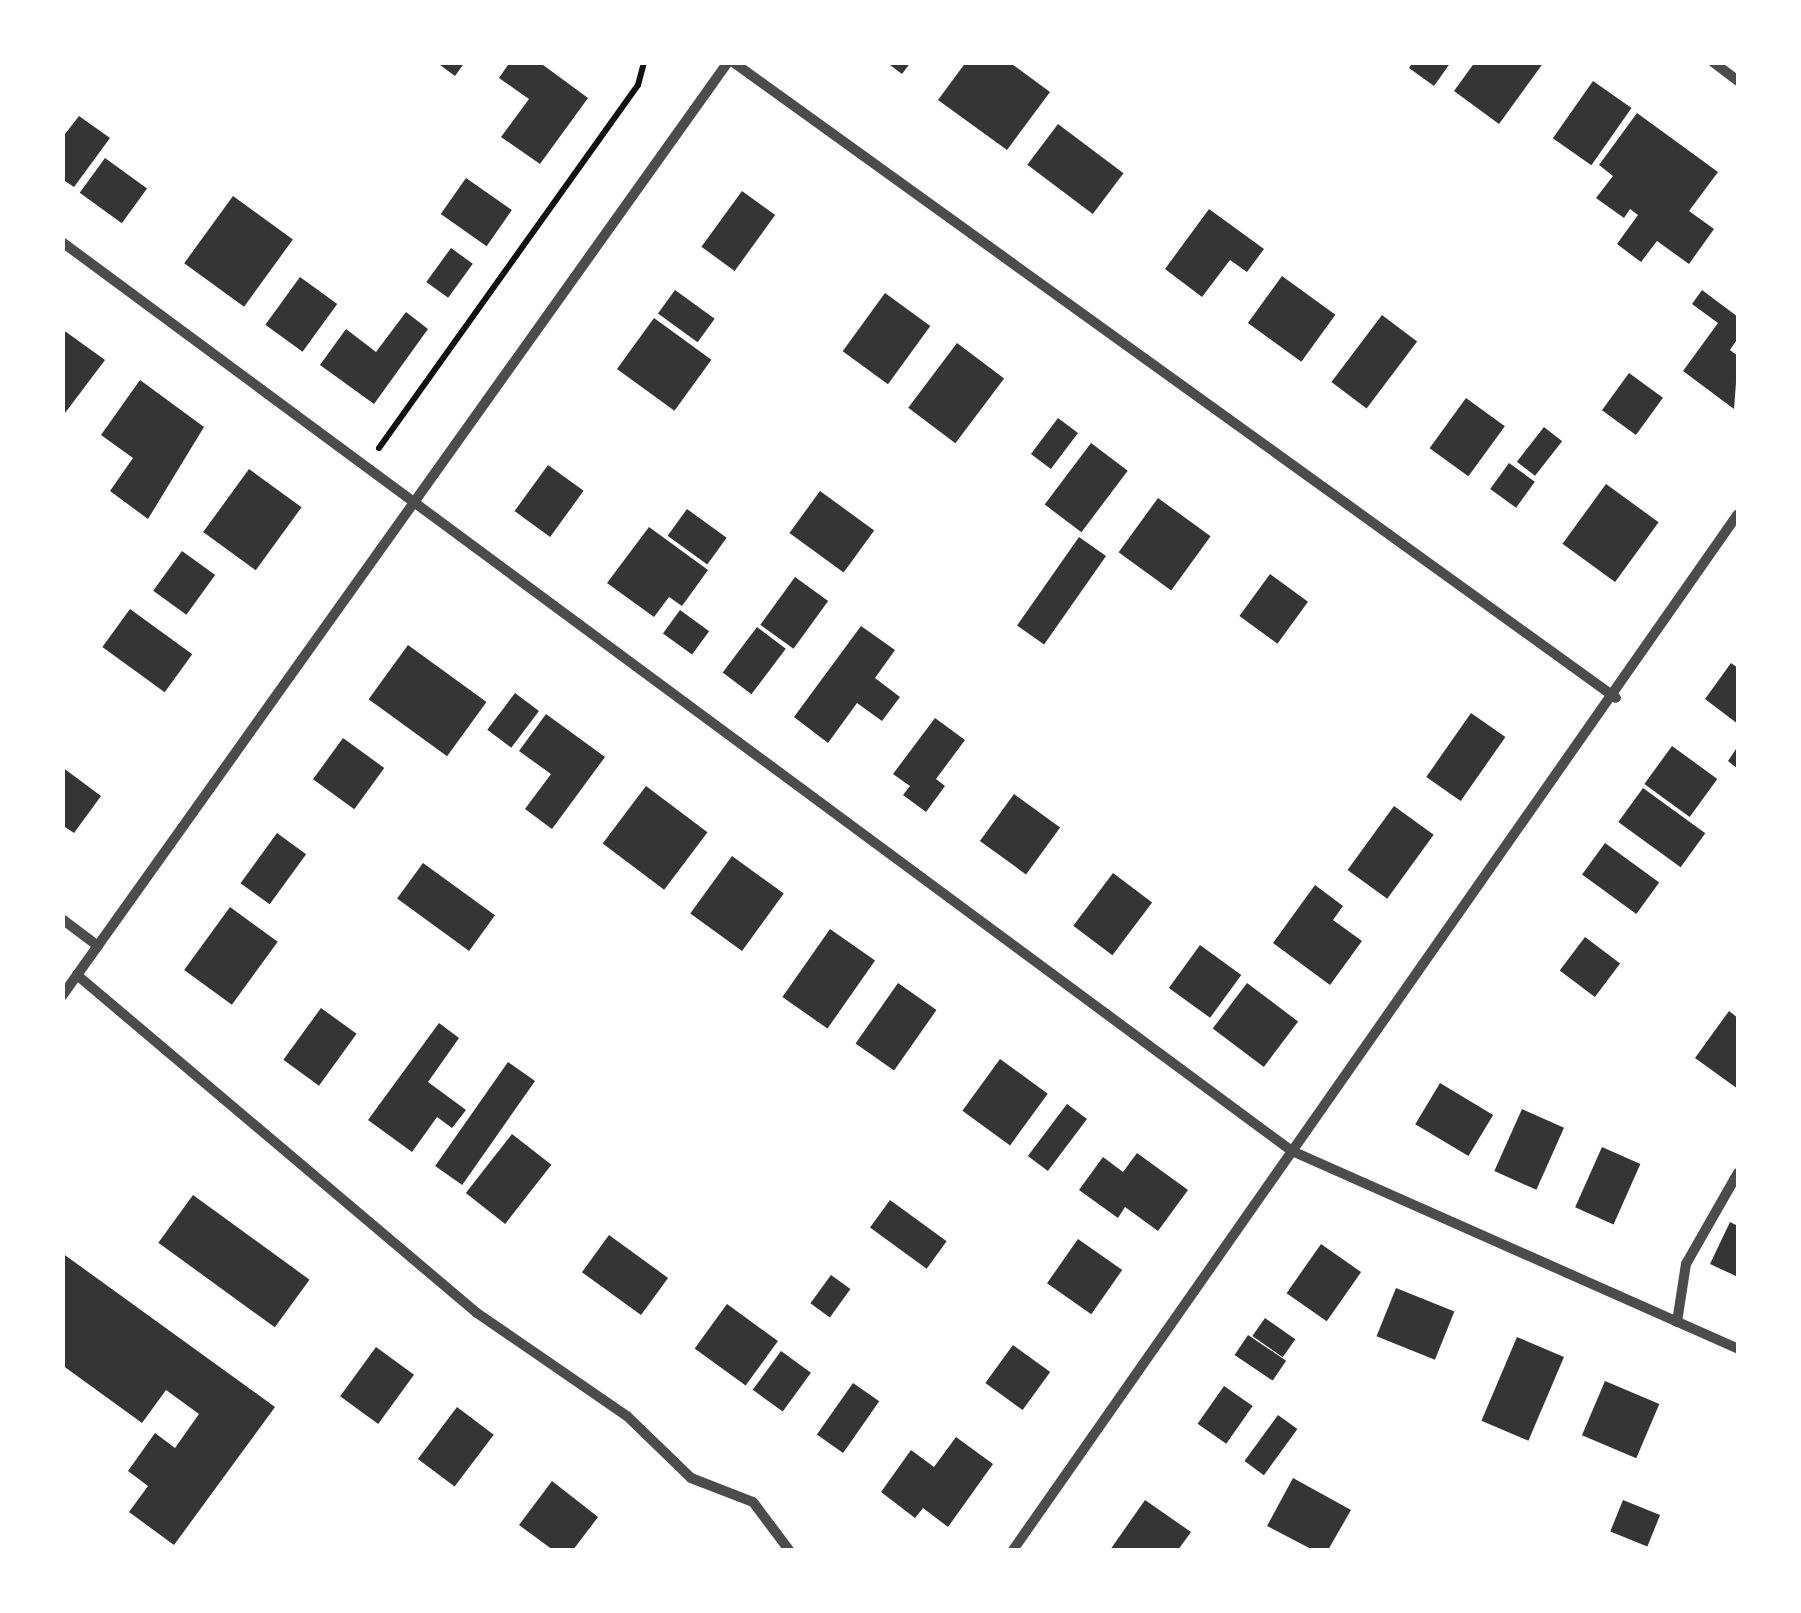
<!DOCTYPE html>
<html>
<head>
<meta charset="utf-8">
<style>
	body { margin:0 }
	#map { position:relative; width:1801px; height:1613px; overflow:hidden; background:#fff; font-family:Commissioner,sans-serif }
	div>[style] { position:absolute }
	.building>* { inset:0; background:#353535; transform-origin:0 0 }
	.path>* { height:6px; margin:-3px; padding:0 3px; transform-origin:3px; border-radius:3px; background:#111 }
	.minor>* { height:10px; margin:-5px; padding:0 5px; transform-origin:5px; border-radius:5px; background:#4c4c4c }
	span { translate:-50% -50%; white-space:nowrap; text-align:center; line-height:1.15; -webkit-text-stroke:10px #fff; paint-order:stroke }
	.frame { position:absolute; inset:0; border:65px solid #fff; pointer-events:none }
</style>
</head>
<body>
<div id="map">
	<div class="building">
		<div style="clip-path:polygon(436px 62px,465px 62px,455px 76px)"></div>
		<div style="clip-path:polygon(510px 62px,539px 62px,588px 98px,540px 164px,501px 137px,529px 99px,499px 78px)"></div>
		<div style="clip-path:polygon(886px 62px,911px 62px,902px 74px)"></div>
		<div style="clip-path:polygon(966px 62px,1009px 62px,1050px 92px,1007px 150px,938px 100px)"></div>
		<div style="clip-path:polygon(1413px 62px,1451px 62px,1434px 86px,1409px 68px)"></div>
		<div style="clip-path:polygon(1475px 62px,1544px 62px,1499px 124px,1454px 91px)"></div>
		<div style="left:1593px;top:81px;width:47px;height:70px;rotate:35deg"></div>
		<div style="clip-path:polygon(1637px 113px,1718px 172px,1689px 211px,1714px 229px,1689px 264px,1657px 241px,1641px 262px,1617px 244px,1638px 215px,1630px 209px,1624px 218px,1596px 198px,1613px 176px,1599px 165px)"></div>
		<div style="clip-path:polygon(79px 116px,110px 138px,74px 187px,62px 179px,62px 138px)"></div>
		<div style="left:1058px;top:124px;width:82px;height:51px;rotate:37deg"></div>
		<div style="left:105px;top:158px;width:52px;height:43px;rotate:36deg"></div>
		<div style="left:466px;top:178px;width:56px;height:44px;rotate:35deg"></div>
		<div style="left:742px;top:191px;width:41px;height:69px;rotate:36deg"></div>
		<div style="left:233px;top:196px;width:74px;height:83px;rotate:36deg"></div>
		<div style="clip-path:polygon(1209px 209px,1264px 249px,1247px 272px,1230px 260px,1202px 297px,1165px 269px)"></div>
		<div style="left:451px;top:248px;width:27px;height:42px;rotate:36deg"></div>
		<div style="left:1282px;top:276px;width:66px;height:58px;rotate:36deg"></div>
		<div style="left:300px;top:277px;width:46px;height:59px;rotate:36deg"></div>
		<div style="left:675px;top:290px;width:49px;height:29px;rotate:36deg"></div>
		<div style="clip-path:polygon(1702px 290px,1738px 317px,1738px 338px,1730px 350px,1738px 356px,1734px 409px,1683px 371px,1718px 323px,1692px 304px)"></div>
		<div style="left:885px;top:293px;width:56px;height:72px;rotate:36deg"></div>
		<div style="clip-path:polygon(406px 312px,428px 329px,374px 404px,320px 365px,346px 329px,376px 352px)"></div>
		<div style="left:1382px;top:315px;width:44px;height:84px;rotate:37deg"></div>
		<div style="left:654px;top:318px;width:71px;height:63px;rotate:36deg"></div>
		<div style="clip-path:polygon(62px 329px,105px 360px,62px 417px)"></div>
		<div style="left:957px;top:343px;width:59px;height:81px;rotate:37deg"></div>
		<div style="left:1629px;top:373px;width:42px;height:46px;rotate:36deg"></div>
		<div style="clip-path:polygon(140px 380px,204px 427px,148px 519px,110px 491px,133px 458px,101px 435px)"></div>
		<div style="left:1466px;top:398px;width:48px;height:62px;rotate:36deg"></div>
		<div style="left:1058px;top:418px;width:25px;height:45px;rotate:37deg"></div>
		<div style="left:1544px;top:427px;width:23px;height:44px;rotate:38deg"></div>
		<div style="left:1091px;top:443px;width:46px;height:77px;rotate:37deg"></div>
		<div style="left:1509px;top:463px;width:32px;height:32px;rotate:36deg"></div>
		<div style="left:548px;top:465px;width:44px;height:57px;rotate:36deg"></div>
		<div style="left:249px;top:469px;width:65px;height:78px;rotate:36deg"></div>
		<div style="left:1606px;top:484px;width:65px;height:74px;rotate:36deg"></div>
		<div style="left:820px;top:491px;width:67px;height:52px;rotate:36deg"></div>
		<div style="left:1158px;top:498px;width:65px;height:67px;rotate:36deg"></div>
		<div style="left:687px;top:509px;width:49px;height:33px;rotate:36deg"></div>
		<div style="clip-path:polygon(649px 527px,708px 570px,682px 606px,669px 597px,654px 617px,607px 583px)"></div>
		<div style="left:1079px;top:537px;width:33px;height:108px;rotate:35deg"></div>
		<div style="left:182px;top:551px;width:41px;height:49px;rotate:36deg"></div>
		<div style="left:1270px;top:574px;width:47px;height:52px;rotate:36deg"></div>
		<div style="left:795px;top:577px;width:41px;height:59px;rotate:36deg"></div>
		<div style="left:130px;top:609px;width:77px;height:47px;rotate:36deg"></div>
		<div style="left:680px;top:610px;width:36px;height:29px;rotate:36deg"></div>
		<div style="clip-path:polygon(861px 626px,895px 650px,875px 678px,900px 697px,882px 721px,857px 703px,828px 743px,794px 717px)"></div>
		<div style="left:757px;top:627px;width:36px;height:57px;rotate:37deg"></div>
		<div style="left:408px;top:645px;width:97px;height:67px;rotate:36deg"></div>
		<div style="clip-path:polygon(1731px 663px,1738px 668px,1738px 724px,1705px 699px)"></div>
		<div style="left:515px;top:693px;width:30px;height:46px;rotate:37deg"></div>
		<div style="left:1471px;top:713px;width:42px;height:78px;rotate:35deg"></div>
		<div style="clip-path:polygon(546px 714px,605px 757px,552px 829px,525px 809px,551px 774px,519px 751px)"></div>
		<div style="clip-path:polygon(935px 718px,965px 740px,936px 779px,945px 786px,926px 812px,903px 795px,910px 786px,893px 774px)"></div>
		<div style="left:343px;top:738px;width:51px;height:51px;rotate:36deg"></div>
		<div style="left:1672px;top:746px;width:56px;height:47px;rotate:36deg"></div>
		<div style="clip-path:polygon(1738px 746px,1738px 769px,1728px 761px)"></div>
		<div style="clip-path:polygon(62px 767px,101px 796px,74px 833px,62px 825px)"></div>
		<div style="left:646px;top:786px;width:77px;height:72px;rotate:37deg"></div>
		<div style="left:1643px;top:788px;width:77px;height:42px;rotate:36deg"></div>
		<div style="left:1014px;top:794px;width:57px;height:58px;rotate:36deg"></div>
		<div style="left:1394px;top:806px;width:49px;height:79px;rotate:36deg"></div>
		<div style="left:277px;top:833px;width:36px;height:62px;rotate:36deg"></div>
		<div style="left:1605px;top:843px;width:67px;height:39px;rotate:36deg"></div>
		<div style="left:732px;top:856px;width:64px;height:71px;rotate:36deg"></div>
		<div style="left:423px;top:863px;width:89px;height:44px;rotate:36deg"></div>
		<div style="left:1113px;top:873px;width:49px;height:66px;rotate:37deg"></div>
		<div style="clip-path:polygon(1315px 885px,1343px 906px,1333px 920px,1362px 941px,1330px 985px,1273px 943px)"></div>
		<div style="left:230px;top:907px;width:59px;height:78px;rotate:36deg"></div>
		<div style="left:830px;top:929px;width:55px;height:83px;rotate:35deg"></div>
		<div style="left:1585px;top:937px;width:44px;height:42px;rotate:37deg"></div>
		<div style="left:1200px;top:945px;width:51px;height:53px;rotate:36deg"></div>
		<div style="left:898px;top:983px;width:47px;height:74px;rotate:35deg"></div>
		<div style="left:1247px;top:983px;width:64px;height:57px;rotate:37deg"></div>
		<div style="left:321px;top:1008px;width:44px;height:64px;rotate:36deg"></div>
		<div style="clip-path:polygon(1729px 1011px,1738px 1018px,1738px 1089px,1695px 1058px)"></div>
		<div style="clip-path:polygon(439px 1023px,459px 1038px,428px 1082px,466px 1110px,452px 1128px,437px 1117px,412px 1152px,368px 1120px)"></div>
		<div style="left:1000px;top:1059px;width:59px;height:64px;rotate:36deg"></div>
		<div style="left:508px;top:1062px;width:33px;height:127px;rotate:35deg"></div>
		<div style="left:1440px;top:1083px;width:62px;height:48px;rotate:31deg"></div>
		<div style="left:1067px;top:1104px;width:25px;height:65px;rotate:37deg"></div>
		<div style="left:1522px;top:1109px;width:46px;height:68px;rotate:24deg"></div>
		<div style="left:512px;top:1134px;width:50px;height:75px;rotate:38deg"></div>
		<div style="left:1602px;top:1147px;width:42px;height:66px;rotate:24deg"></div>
		<div style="clip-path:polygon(1137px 1153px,1188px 1190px,1158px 1231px,1125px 1207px,1118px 1218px,1079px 1190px,1103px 1157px,1123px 1172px)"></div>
		<div style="left:193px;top:1195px;width:144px;height:59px;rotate:36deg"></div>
		<div style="left:890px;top:1200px;width:70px;height:34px;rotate:36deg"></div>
		<div style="clip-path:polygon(1730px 1222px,1738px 1226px,1738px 1277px,1710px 1264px)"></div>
		<div style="left:609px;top:1235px;width:73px;height:46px;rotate:36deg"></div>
		<div style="left:1078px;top:1239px;width:54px;height:54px;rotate:35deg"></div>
		<div style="left:1321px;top:1244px;width:49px;height:60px;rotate:35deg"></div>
		<div style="clip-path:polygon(62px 1253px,275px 1407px,174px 1545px,129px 1512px,148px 1486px,128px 1471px,155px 1433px,175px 1448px,199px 1414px,166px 1390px,142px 1423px,62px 1365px)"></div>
		<div style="left:831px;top:1275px;width:24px;height:35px;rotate:36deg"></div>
		<div style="left:1396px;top:1288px;width:63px;height:52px;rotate:22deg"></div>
		<div style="left:727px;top:1304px;width:63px;height:55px;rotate:36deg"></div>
		<div style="left:1265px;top:1318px;width:37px;height:22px;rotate:35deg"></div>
		<div style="left:1248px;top:1335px;width:46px;height:24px;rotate:34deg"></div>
		<div style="left:1517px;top:1337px;width:51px;height:91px;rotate:23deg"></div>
		<div style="left:1013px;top:1345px;width:46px;height:47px;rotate:36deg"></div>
		<div style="left:376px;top:1347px;width:47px;height:61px;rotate:36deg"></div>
		<div style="left:781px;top:1351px;width:37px;height:48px;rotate:36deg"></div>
		<div style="left:1605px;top:1381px;width:59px;height:59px;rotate:23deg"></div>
		<div style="left:853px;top:1383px;width:32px;height:63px;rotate:35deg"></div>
		<div style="left:1224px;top:1386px;width:35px;height:46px;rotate:35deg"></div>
		<div style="left:457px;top:1407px;width:46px;height:65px;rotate:37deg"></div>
		<div style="left:1278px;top:1415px;width:24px;height:57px;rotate:36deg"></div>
		<div style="clip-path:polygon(956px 1437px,993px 1464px,948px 1527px,923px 1508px,915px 1518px,881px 1492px,911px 1450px,934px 1467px)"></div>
		<div style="clip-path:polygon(1293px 1478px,1351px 1510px,1328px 1550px,1313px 1550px,1267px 1526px)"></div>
		<div style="clip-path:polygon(552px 1481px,598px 1517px,573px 1550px,553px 1550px,519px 1525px)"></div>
		<div style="clip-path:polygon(1145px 1500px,1191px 1532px,1178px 1550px,1110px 1550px)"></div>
		<div style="left:1623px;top:1500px;width:40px;height:34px;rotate:22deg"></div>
	</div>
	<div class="path">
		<div style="left:379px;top:448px;width:446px;rotate:-54.5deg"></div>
		<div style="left:638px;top:85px;width:24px;rotate:-75deg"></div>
	</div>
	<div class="minor">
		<div style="left:733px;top:62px;width:1088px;rotate:35.76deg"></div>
		<div style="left:1713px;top:62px;width:31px;rotate:37deg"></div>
		<div style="left:62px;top:242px;width:1529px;rotate:36.47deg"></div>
		<div style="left:1292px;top:1151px;width:488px;rotate:23.9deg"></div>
		<div style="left:62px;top:919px;width:45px;rotate:36.9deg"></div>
		<div style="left:77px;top:975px;width:524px;rotate:40.2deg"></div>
		<div style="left:477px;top:1313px;width:182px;rotate:34.5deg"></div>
		<div style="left:627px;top:1416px;width:89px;rotate:44.1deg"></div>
		<div style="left:691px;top:1478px;width:66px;rotate:21.2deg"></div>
		<div style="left:753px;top:1502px;width:60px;rotate:53.1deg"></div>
		<div style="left:62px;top:996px;width:1147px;rotate:-54.51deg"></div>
		<div style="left:1677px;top:1322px;width:59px;rotate:-81.2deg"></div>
		<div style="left:1686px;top:1264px;width:105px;rotate:-60.3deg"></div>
		<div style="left:1013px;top:1550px;width:1264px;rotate:-55.02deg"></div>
	</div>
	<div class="frame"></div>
</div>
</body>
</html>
